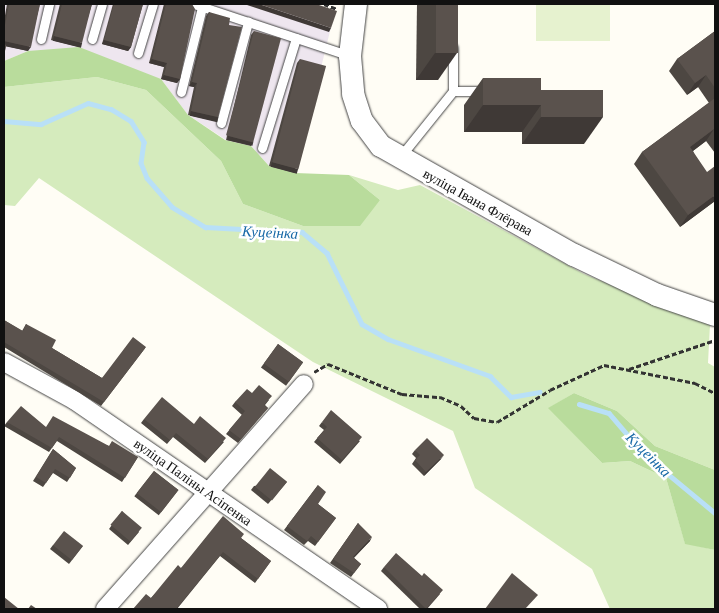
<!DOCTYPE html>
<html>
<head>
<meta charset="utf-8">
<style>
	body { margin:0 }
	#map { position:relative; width:719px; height:613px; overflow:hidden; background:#fffdf5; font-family:"Crimson Pro",serif }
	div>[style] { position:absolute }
	.industrial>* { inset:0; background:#eee6ef }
	.green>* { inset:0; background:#d5ebbd }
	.forest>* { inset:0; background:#b9dc9c }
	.pitch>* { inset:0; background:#e6f2cf; transform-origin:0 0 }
	.stream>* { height:4.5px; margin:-2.25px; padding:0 2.25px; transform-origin:2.25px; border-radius:2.25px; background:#b9e0f7 }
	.path>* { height:2.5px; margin-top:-1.25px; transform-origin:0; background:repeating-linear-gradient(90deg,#333 0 5px,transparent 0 7.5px) }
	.roads { filter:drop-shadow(0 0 1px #444) drop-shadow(0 0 1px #444) }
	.service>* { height:9px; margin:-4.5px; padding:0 4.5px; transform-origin:4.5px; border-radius:4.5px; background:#fff }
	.minor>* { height:18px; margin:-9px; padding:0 9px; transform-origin:9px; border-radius:9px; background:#fff }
	.tertiary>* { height:22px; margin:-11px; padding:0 11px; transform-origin:11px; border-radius:11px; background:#fff }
	.wall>* { inset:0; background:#4d4742; transform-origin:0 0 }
	.shaded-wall>* { inset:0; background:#3f3936; transform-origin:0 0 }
	.building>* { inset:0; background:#5a524d; transform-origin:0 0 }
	span { translate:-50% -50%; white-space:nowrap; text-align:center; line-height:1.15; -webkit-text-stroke:5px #fff; paint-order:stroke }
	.street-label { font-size:14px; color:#111 }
	.water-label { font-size:15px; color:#1768a6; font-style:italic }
	.frame { position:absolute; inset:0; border:5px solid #111; pointer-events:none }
</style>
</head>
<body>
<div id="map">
	<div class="industrial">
		<div style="clip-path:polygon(4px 4px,301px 4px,334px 15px,295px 173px,269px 166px,251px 146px,226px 140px,188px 115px,161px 79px,28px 51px,4px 61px)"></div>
	</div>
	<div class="green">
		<div style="clip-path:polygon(97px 77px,146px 90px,221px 161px,243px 204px,303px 226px,380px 200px,349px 175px,398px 190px,420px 185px,584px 274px,710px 325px,708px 363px,715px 367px,715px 470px,655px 446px,617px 411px,574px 393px,549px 408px,602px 463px,630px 461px,666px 478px,685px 543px,715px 550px,715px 609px,610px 609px,592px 569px,475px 488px,453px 431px,313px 362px,39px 178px,15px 206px,4px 205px,4px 87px)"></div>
	</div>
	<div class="forest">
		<div style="clip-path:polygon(79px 47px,161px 79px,188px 115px,225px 140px,251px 146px,269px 166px,295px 173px,349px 175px,380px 200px,360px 226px,303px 226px,243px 204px,221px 161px,146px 90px,97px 77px,4px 87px,4px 61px,28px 51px)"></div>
		<div style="clip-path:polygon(574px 393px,617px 411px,655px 446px,715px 470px,715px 550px,685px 544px,666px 478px,630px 461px,602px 463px,548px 408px)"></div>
	</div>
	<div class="pitch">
		<div style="left:536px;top:4px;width:74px;height:37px"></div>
	</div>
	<div class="stream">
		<div style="left:4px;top:121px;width:37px;rotate:5deg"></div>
		<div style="left:41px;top:124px;width:51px;rotate:-24.1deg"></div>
		<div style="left:88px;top:103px;width:24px;rotate:15deg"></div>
		<div style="left:111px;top:109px;width:23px;rotate:31deg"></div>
		<div style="left:131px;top:121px;width:25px;rotate:58deg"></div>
		<div style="left:144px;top:142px;width:21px;rotate:98deg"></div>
		<div style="left:141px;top:163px;width:16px;rotate:68deg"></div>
		<div style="left:147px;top:178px;width:38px;rotate:49deg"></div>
		<div style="left:172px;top:207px;width:39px;rotate:31deg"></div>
		<div style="left:205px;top:227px;width:97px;rotate:3deg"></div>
		<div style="left:302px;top:232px;width:33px;rotate:40deg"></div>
		<div style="left:327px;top:253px;width:79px;rotate:63.8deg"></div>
		<div style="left:362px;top:324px;width:30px;rotate:30deg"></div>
		<div style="left:388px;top:339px;width:109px;rotate:19.9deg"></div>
		<div style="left:490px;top:376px;width:30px;rotate:45deg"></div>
		<div style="left:511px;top:397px;width:29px;rotate:-10deg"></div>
		<div style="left:579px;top:404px;width:31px;rotate:17deg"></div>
		<div style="left:609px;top:413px;width:55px;rotate:49.4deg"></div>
		<div style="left:645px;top:455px;width:91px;rotate:39.6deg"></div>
	</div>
	<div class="path">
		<div style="left:324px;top:4px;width:14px;rotate:21deg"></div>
		<div style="left:629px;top:369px;width:91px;rotate:-18.6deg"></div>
		<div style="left:314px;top:372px;width:16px;rotate:-30deg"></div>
		<div style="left:328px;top:364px;width:80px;rotate:22.1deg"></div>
		<div style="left:402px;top:394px;width:38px;rotate:5deg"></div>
		<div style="left:440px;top:397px;width:23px;rotate:23deg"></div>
		<div style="left:461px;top:406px;width:18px;rotate:43deg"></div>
		<div style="left:474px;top:418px;width:23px;rotate:10deg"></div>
		<div style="left:497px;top:422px;width:62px;rotate:-31.1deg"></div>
		<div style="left:550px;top:390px;width:60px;rotate:-24.8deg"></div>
		<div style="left:604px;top:365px;width:93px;rotate:11.2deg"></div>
		<div style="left:695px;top:383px;width:22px;rotate:27deg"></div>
	</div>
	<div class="roads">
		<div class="service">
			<div style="left:194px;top:4px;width:164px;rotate:18.4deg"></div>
			<div style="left:41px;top:39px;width:36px;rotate:-77deg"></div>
			<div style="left:92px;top:39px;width:36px;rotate:-74deg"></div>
			<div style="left:138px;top:53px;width:51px;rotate:-73deg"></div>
			<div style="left:453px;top:91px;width:32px"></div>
			<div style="left:181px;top:92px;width:88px;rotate:-76.1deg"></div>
			<div style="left:221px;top:123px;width:105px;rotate:-75deg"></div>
			<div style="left:262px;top:148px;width:115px;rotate:-72.8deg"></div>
			<div style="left:400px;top:157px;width:85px;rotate:-51.2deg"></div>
			<div style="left:453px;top:91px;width:43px;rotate:-90deg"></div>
		</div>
		<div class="minor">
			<div style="left:4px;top:362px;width:80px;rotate:28.5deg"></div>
			<div style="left:74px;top:400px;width:369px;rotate:34.5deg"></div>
			<div style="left:105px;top:609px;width:300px;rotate:-48.5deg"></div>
		</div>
		<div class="tertiary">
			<div style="left:356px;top:4px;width:52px;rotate:96.6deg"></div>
			<div style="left:350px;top:56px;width:38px;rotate:85deg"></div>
			<div style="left:353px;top:94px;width:28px;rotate:72deg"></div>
			<div style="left:362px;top:121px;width:31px;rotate:53deg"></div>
			<div style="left:381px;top:146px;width:222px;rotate:29.5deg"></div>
			<div style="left:574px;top:255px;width:92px;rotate:25.7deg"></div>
			<div style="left:657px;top:295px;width:61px;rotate:19deg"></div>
		</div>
	</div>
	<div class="wall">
		<div style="clip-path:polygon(7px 4px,40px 4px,28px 51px,6px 46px,4px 56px,4px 21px)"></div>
		<div style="clip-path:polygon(60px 4px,92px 4px,79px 47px,51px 40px)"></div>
		<div style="clip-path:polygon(113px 4px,143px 4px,131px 47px,128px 51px,102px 44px)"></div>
		<div style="clip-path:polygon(164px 4px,192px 4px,180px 79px,177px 83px,161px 79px,164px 67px,149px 63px)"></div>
		<div style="clip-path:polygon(417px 4px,458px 4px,438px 80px,416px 80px)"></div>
		<div style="clip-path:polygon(209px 12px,229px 25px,218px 117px,215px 121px,188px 115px,194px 87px,189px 86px,206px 16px)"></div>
		<div style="clip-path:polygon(254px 31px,253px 142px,251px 146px,226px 140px,251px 35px)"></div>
		<div style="clip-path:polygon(715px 31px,715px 153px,706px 141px,693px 151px,715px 201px,680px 227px,634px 164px,642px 152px,709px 103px,698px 87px,687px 95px,669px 71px,677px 59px)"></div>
		<div style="clip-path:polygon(300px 59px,295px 173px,269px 166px,297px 63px)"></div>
		<div style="clip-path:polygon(483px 78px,541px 90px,584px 144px,522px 144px,522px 132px,464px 132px,464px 105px)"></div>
		<div style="clip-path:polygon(4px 320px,22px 331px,26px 324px,52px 348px,102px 378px,146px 347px,101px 406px,4px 347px)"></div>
		<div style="left:278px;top:344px;width:31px;height:29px;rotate:36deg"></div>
		<div style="clip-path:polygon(252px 393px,269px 400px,265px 405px,268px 408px,238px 443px,226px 434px,242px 415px,232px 406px,235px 402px)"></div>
		<div style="clip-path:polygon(144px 419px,194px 424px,224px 442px,205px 463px,173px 437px,167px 444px,141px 423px)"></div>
		<div style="clip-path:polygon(7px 422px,46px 427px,109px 446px,138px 457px,122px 482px,57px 441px,49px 452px,4px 426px)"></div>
		<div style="clip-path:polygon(322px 422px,360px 441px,340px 464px,314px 442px,324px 430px,319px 426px)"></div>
		<div style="clip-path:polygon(53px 449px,76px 468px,67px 482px,53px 473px,43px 487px,33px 481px)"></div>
		<div style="clip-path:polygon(415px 450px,441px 459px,424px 476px,412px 464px,416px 458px,412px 454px)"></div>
		<div style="left:154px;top:471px;width:31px;height:32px;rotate:38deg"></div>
		<div style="clip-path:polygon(287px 482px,268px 504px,251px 490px,254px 486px)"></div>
		<div style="clip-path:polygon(318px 485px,318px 504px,336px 518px,315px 546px,308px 541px,304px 545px,284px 530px)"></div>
		<div style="clip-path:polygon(122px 511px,139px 532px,128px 545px,109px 529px)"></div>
		<div style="clip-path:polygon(358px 523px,370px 541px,354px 558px,361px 564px,351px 577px,330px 563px)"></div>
		<div style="clip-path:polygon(241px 538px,271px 561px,255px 583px,220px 556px,177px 609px,133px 609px,151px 598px,181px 568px)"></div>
		<div style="clip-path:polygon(53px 545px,83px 546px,69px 564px,50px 549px)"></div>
		<div style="clip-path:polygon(384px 567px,422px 576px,440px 594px,427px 609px,420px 609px,381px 571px)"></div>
	</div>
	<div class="shaded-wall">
		<div style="clip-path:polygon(244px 4px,259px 4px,331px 28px,329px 32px)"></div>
		<div style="left:54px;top:36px;width:29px;height:5px;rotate:14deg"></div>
		<div style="clip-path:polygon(104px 40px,131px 47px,128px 51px,102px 44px)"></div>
		<div style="clip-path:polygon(4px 41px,31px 47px,28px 51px,4px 46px)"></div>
		<div style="clip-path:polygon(435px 53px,457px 53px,438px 80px,416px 80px)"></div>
		<div style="clip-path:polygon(152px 59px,167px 63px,164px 67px,149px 63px)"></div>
		<div style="clip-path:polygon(164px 75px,180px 79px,177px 83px,161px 79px)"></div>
		<div style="clip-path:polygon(706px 75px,698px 87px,687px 95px,695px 83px)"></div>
		<div style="clip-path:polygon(192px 82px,197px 83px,194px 87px,189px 86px)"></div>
		<div style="clip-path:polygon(483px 105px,541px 105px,522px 132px,464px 132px)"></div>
		<div style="left:191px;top:111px;width:28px;height:5px;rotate:13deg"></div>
		<div style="clip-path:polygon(541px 117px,603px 117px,584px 144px,522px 144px)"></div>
		<div style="clip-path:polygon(714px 129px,706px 141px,682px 159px,690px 147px)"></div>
		<div style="left:228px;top:136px;width:26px;height:4px;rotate:13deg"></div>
		<div style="left:272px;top:162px;width:27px;height:5px;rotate:15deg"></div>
		<div style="clip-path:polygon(715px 195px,715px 201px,680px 227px,688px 215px)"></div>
		<div style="clip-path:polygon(444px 455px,441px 459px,424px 476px,426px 472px)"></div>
		<div style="clip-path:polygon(372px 537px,370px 541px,350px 561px,353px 557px)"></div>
	</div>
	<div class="building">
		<div style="clip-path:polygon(9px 4px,40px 4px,31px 47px,4px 41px,4px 30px)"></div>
		<div style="clip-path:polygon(62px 4px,92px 4px,82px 43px,54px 36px)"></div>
		<div style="clip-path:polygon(114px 4px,143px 4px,131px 47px,104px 40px)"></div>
		<div style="clip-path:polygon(166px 4px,192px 4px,195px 9px,180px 79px,164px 75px,167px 63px,152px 59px)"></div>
		<div style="clip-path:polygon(259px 4px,316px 4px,337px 11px,331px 28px)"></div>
		<div style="left:436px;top:4px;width:22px;height:49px"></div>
		<div style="clip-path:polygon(209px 12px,230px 18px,229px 25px,242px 27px,218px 117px,191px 111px,197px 83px,192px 82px)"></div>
		<div style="left:254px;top:31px;width:28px;height:108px;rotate:15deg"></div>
		<div style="clip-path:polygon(715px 31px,715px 88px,706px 75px,695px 83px,677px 59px)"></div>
		<div style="clip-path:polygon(4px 44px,6px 45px,4px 56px)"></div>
		<div style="left:300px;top:59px;width:27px;height:107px;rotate:15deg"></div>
		<div style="clip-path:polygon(483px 78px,541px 78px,541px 90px,603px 90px,603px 117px,541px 117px,541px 105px,483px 105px)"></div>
		<div style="clip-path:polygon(715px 98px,715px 131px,714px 129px,690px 147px,707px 172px,715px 166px,715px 195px,688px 215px,642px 152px)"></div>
		<div style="clip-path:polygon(4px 320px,23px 331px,26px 324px,56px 340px,52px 348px,102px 378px,133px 337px,146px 347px,104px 402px,4px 342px)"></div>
		<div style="left:278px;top:344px;width:31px;height:24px;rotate:36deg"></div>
		<div style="clip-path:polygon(259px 385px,272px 396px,264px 405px,268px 408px,241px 439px,229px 430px,245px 411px,235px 402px,247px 389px,252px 393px)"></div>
		<div style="clip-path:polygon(162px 397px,194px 424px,200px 416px,226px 438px,208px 459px,176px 433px,170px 440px,144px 419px)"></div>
		<div style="clip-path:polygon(21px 406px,46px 427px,53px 416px,109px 446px,112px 441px,138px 457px,125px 478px,59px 437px,52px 448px,7px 422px)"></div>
		<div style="clip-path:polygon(331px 410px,362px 437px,342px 460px,317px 438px,327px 427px,322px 422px)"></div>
		<div style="clip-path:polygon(427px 438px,444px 455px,426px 472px,415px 460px,420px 455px,415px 450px)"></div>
		<div style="clip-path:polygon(53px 449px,76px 468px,70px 478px,55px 469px,46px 483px,36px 477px)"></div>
		<div style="left:270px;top:468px;width:22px;height:24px;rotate:39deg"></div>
		<div style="left:154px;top:471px;width:31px;height:28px;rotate:38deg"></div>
		<div style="clip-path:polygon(318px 485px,326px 492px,318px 504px,336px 518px,318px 542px,311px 536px,307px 541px,287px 526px)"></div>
		<div style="left:122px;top:511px;width:26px;height:18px;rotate:40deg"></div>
		<div style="clip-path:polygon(223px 516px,244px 534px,241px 538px,271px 561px,258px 579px,223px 552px,176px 609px,133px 609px,146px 594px,151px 598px,178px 565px,181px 568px)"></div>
		<div style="clip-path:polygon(358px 523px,372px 537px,353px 557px,361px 564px,354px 573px,333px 559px)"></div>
		<div style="left:64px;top:531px;width:24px;height:18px;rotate:38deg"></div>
		<div style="clip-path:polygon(396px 553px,422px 576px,424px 573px,443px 590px,426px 609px,384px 567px)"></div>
		<div style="clip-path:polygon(512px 573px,538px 595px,525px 609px,485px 609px)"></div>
		<div style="clip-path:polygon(4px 597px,19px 609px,4px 609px)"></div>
		<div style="clip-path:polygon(31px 605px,37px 609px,28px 609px)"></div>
	</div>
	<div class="street-label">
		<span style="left:478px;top:202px;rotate:29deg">вуліца Івана Флёрава</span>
		<span style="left:193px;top:482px;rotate:35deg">вуліца Паліны Асіпенка</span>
	</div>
	<div class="water-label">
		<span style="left:270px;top:233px;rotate:3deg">Куцеінка</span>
		<span style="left:648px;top:455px;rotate:45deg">Куцеінка</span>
	</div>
	<div class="frame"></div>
</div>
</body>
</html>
